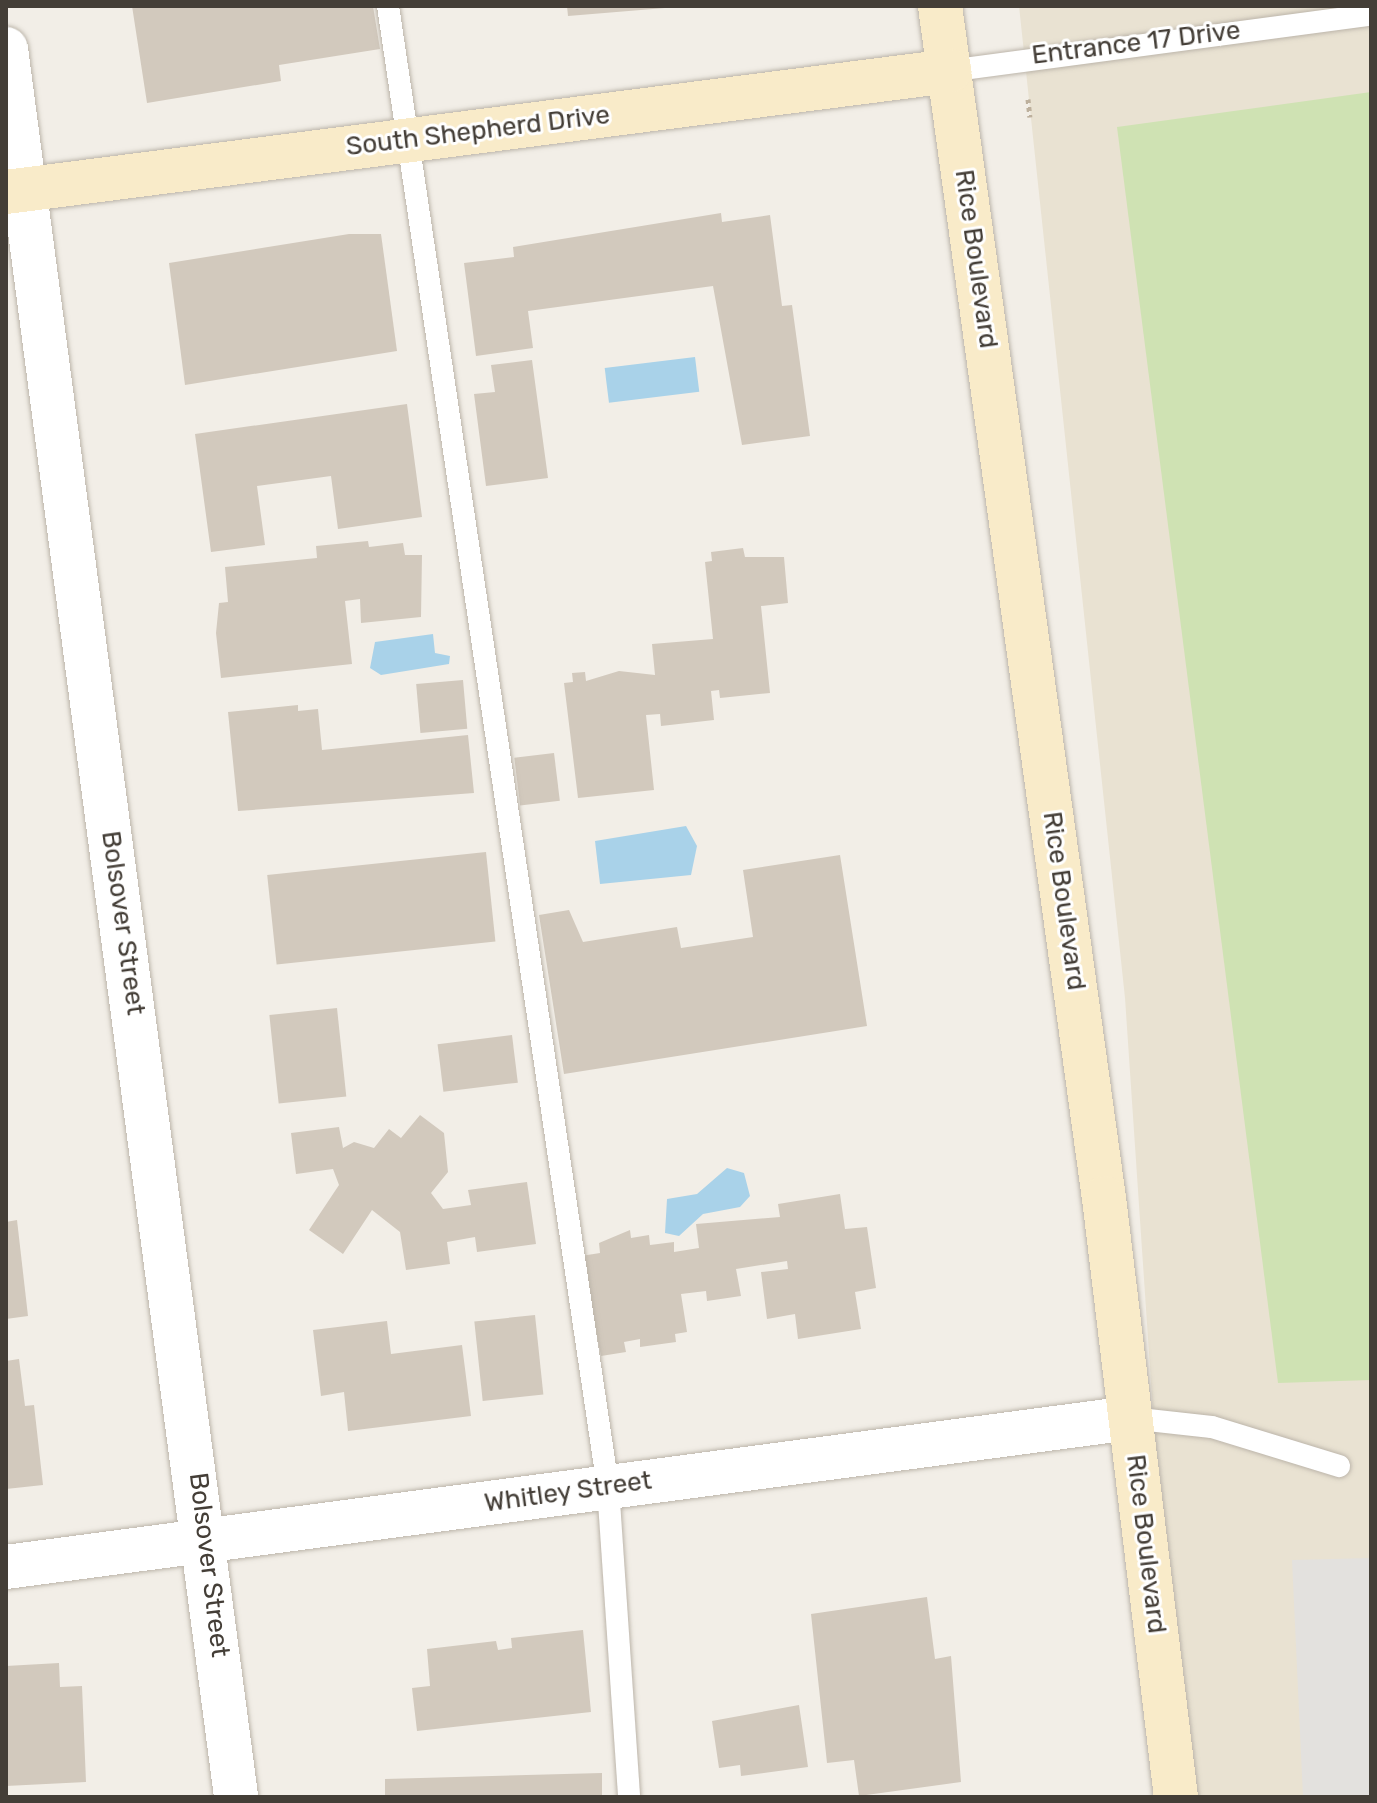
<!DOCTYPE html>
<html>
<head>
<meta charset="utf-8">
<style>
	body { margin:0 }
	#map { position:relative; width:1377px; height:1803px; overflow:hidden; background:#f2eee7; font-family:Rubik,sans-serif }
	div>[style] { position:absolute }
	.education>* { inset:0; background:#e9e2d2 }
	.green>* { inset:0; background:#cfe2b3 }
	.parking>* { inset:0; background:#e3e1de }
	.water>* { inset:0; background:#a9d2e9; transform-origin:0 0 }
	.building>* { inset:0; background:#d2c9bd; transform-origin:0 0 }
	.path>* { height:5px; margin-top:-2.5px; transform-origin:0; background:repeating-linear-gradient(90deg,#bdb09d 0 4px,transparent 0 8px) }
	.roads { filter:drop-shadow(0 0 2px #bcb5aa) drop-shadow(0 0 2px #bcb5aa) }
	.lane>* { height:22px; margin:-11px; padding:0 11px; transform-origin:11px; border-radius:11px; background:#fff }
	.street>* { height:44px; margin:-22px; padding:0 22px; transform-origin:22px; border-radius:22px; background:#fff }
	.secondary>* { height:44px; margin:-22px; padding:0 22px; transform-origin:22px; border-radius:22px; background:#f9ebc9 }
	span { translate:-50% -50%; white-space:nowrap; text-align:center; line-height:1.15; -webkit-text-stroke:6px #fff; paint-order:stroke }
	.street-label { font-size:26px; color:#443e37 }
	.frame { position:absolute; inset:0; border:8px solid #443e37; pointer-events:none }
</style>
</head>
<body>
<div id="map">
	<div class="education">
		<div style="clip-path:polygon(1019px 6px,1371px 6px,1371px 1797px,1179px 1797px,1125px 998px)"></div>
	</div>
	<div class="green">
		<div style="clip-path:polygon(1371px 92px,1371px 1380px,1278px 1383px,1117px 127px)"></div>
	</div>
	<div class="parking">
		<div style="clip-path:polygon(1371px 1558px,1371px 1797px,1303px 1797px,1292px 1560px)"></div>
	</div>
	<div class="water">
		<div style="left:695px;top:357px;width:35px;height:91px;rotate:83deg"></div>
		<div style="clip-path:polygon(433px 634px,435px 653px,450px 656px,449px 664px,381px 675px,370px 668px,375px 642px)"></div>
		<div style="clip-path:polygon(686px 826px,697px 846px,691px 875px,600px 884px,595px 841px)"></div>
		<div style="clip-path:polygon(727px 1168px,744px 1173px,750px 1196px,740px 1207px,703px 1214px,679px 1236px,665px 1233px,667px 1199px,697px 1194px)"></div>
	</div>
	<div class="building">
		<div style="clip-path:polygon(132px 6px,373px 6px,380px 49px,279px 65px,281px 81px,147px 103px)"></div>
		<div style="clip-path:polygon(567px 6px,665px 6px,665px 8px,568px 16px)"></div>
		<div style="clip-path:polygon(721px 213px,722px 222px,770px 215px,782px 306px,792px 305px,810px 436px,742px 445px,713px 286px,528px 311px,533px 348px,476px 356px,464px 263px,514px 257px,513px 247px)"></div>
		<div style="clip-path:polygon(349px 234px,381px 234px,397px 351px,185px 385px,169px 263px)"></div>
		<div style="clip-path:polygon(532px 360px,548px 478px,486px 486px,474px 394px,495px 392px,491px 365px)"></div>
		<div style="clip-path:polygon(407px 404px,422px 517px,338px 529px,331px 476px,257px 486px,265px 545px,211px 552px,195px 434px)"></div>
		<div style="clip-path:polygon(368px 541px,369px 547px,403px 543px,405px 555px,422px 555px,421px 617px,361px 623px,360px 599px,345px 601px,352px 664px,221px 678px,216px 633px,219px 603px,228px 602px,225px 567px,317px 558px,316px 546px)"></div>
		<div style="clip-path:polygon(743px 548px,745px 557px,784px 557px,788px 603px,761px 606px,770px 693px,720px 698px,719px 690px,711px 691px,714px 720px,661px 726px,660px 714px,646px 715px,654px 790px,578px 798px,564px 683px,573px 682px,572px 673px,585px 672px,586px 681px,619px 671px,655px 675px,652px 644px,713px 639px,705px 562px,712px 561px,711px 552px)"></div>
		<div style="left:463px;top:680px;width:49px;height:47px;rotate:85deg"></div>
		<div style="clip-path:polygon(298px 705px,298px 711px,318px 709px,322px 750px,468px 735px,474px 793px,238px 811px,228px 712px)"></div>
		<div style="left:554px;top:753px;width:48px;height:40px;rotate:83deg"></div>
		<div style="left:486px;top:852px;width:90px;height:220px;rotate:84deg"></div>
		<div style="clip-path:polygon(840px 855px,867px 1026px,564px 1074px,539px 915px,569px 910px,583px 942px,677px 927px,681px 948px,753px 937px,743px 870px)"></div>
		<div style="left:337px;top:1008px;width:89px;height:68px;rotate:84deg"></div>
		<div style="left:512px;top:1035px;width:48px;height:75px;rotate:83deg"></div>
		<div style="clip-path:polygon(420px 1115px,444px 1133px,448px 1172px,431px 1193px,443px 1209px,471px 1205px,468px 1190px,527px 1182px,536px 1244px,477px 1252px,475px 1237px,447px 1242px,450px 1264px,406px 1270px,400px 1232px,372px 1210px,343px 1254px,309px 1230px,339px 1185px,333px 1169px,296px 1174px,291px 1133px,339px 1127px,343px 1148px,354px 1142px,374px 1148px,389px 1129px,401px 1138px)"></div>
		<div style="clip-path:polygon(840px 1194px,845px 1229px,867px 1227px,876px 1288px,855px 1292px,861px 1329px,798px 1339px,795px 1314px,767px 1319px,761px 1272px,788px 1269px,787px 1261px,736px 1269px,741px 1296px,707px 1301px,706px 1291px,681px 1294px,687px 1332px,675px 1334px,676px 1342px,640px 1347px,640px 1339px,624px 1342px,626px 1352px,601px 1356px,581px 1256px,600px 1253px,599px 1243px,630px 1230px,631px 1238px,649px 1235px,650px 1245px,674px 1242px,674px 1252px,699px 1248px,696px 1224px,780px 1217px,778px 1204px)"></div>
		<div style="clip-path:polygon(17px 1220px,28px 1316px,6px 1319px,6px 1222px)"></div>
		<div style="left:535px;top:1315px;width:80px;height:61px;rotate:84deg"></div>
		<div style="clip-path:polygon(387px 1321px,391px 1354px,462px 1345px,471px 1416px,348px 1431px,344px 1392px,321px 1396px,313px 1330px)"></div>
		<div style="clip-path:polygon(19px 1359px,25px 1406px,34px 1405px,43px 1485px,6px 1489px,6px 1361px)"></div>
		<div style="clip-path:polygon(927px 1597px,935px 1659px,951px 1656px,961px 1782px,859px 1796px,854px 1760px,827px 1763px,811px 1614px)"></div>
		<div style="clip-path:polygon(583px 1630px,591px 1712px,417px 1731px,412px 1688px,430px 1686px,427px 1649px,496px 1641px,498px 1650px,512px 1648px,511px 1638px)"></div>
		<div style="clip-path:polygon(59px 1663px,60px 1687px,82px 1686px,86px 1782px,6px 1786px,6px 1666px)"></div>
		<div style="clip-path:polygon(799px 1705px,808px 1767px,741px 1776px,740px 1765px,719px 1768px,712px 1721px)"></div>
		<div style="clip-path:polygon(602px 1773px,602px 1797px,385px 1797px,385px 1779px)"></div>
	</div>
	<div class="path">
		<div style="left:1028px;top:99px;width:18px;rotate:84deg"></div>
	</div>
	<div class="roads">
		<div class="lane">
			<div style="left:388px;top:6px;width:1497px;rotate:81.55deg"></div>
			<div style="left:608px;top:1487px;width:311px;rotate:86.1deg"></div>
			<div style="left:949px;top:71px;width:426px;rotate:-7.6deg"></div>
			<div style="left:1130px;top:1418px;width:82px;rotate:6.3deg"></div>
			<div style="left:1212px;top:1427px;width:133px;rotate:17.1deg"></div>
		</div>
		<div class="street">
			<div style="left:6px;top:49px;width:1763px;rotate:82.5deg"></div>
			<div style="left:6px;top:1567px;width:1134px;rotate:-7.55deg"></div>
		</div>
		<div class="secondary">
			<div style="left:940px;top:6px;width:1203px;rotate:82.17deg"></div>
			<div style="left:1104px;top:1198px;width:603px;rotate:83.15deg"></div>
			<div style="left:6px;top:192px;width:951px;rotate:-7.31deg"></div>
		</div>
	</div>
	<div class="street-label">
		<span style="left:1136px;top:43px;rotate:-7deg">Entrance 17 Drive</span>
		<span style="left:478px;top:131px;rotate:-7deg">South Shepherd Drive</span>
		<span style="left:976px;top:259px;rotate:82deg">Rice Boulevard</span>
		<span style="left:1064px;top:901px;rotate:82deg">Rice Boulevard</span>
		<span style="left:123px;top:923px;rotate:82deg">Bolsover Street</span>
		<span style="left:568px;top:1492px;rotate:-8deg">Whitley Street</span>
		<span style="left:1146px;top:1544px;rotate:83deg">Rice Boulevard</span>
		<span style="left:209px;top:1565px;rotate:83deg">Bolsover Street</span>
	</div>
	<div class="frame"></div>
</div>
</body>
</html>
